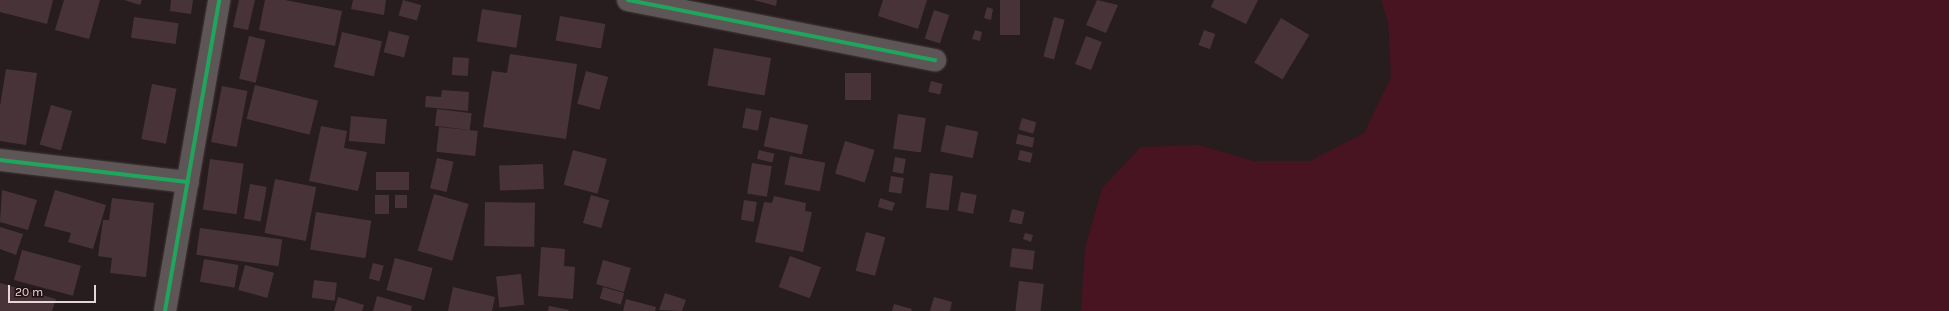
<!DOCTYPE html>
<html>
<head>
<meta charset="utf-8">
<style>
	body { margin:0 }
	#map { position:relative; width:1949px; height:311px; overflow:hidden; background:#271c1e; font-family:Karla,sans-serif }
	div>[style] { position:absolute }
	.green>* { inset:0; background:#481421 }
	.building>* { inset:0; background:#483438; transform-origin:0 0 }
	.roads { filter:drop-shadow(0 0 1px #42393a) drop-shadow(0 0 1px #42393a) }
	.minor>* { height:22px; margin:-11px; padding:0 11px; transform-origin:11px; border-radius:11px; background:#5e5557 }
	.cycleway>* { height:4px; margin:-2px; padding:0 2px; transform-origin:2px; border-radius:2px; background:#20a55d }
	span { translate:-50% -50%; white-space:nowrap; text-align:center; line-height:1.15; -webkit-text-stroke:3px #210f12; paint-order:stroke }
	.scale { position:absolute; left:8px; top:285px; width:88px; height:18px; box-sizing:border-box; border:2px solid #e5d7d9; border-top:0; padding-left:5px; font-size:12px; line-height:14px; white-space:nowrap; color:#e5d7d9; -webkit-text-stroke:3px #210f12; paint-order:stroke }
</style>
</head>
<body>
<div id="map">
	<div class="green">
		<div style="clip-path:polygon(1381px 0,1949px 0,1949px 311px,1081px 311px,1085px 248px,1102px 188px,1141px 147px,1198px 145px,1253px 161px,1310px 161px,1364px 133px,1391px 77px,1388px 22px)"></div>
	</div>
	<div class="building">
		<div style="clip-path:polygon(0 0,53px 0,47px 24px,0 12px)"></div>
		<div style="clip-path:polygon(64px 0,100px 0,89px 39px,55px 30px)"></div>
		<div style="clip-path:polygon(124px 0,142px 0,140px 5px)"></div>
		<div style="clip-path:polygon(171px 0,193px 0,191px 14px,170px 11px)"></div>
		<div style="clip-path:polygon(239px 0,255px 0,248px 30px,233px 27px)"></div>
		<div style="clip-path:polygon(265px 0,285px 0,342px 11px,335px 46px,259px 30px)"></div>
		<div style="clip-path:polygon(353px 0,386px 0,384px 15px,351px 9px)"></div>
		<div style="left:403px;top:0;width:19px;height:16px;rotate:16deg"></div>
		<div style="clip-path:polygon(753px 0,777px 0,776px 6px)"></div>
		<div style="clip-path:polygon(883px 0,927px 0,918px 29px,878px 16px)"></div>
		<div style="left:1000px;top:0;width:20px;height:35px"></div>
		<div style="clip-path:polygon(1097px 0,1118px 5px,1106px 33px,1086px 25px)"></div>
		<div style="clip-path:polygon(1214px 0,1258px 0,1246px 24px,1211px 7px)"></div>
		<div style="clip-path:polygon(987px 7px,993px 9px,991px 20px,984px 18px)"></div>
		<div style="left:482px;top:9px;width:40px;height:33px;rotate:9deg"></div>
		<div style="left:934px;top:10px;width:16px;height:30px;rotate:18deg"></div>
		<div style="left:560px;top:16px;width:46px;height:25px;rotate:10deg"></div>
		<div style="left:134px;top:17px;width:45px;height:21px;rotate:8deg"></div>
		<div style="left:1054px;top:17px;width:11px;height:41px;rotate:15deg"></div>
		<div style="left:1281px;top:18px;width:33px;height:52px;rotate:31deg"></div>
		<div style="clip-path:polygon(975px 30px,982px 32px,980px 41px,972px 39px)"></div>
		<div style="left:1204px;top:30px;width:12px;height:16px;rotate:20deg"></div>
		<div style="left:389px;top:31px;width:21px;height:22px;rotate:14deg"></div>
		<div style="left:342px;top:32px;width:41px;height:36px;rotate:13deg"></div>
		<div style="left:249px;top:36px;width:17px;height:44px;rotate:13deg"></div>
		<div style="left:1086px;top:36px;width:17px;height:30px;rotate:21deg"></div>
		<div style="left:714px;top:48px;width:58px;height:38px;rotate:10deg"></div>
		<div style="clip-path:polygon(510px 54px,577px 64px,566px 139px,483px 127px,492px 71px,507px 73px)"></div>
		<div style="left:453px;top:57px;width:16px;height:18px;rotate:4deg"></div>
		<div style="clip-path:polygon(6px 69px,37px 73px,26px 145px,0 141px,0 106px)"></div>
		<div style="left:586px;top:71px;width:23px;height:34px;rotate:15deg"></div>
		<div style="left:845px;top:73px;width:26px;height:27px"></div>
		<div style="left:931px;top:81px;width:12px;height:11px;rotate:14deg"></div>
		<div style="left:152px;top:84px;width:25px;height:56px;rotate:11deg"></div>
		<div style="left:255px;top:85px;width:65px;height:35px;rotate:14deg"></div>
		<div style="left:222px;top:86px;width:26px;height:57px;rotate:11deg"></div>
		<div style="clip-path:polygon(442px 90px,469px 92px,468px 111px,425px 107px,426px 96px,441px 97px)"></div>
		<div style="left:51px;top:105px;width:22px;height:41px;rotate:16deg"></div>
		<div style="left:746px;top:108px;width:16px;height:20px;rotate:11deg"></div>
		<div style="left:437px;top:109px;width:35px;height:17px;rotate:7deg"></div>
		<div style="left:898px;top:114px;width:28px;height:35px;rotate:8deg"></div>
		<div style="left:351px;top:116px;width:36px;height:25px;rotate:5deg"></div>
		<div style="left:770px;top:117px;width:39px;height:30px;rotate:12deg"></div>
		<div style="left:1022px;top:118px;width:15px;height:12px;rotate:16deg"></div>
		<div style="left:946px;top:125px;width:33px;height:27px;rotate:12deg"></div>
		<div style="clip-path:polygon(321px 126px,347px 131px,344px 148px,367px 152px,358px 191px,309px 181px)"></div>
		<div style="left:439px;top:127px;width:39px;height:25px;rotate:6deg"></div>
		<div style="left:1018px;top:134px;width:17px;height:10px;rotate:13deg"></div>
		<div style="left:845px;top:141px;width:31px;height:34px;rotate:17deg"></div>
		<div style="left:573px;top:150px;width:35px;height:36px;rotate:15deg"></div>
		<div style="left:759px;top:150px;width:16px;height:9px;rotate:14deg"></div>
		<div style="left:1020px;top:150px;width:13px;height:10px;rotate:13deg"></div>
		<div style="left:790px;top:156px;width:36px;height:29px;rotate:11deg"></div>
		<div style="left:895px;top:157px;width:11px;height:15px;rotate:10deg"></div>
		<div style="left:437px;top:158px;width:17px;height:31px;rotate:13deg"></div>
		<div style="left:210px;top:159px;width:34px;height:51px;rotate:8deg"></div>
		<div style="left:752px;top:163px;width:20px;height:31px;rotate:9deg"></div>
		<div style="left:543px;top:164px;width:25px;height:44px;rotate:88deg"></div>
		<div style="left:376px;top:172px;width:33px;height:18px"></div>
		<div style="left:930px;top:173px;width:23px;height:35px;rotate:7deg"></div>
		<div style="left:891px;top:176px;width:13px;height:16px;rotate:9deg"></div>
		<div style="left:275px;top:179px;width:42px;height:55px;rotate:11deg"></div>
		<div style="left:250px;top:184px;width:17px;height:35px;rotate:10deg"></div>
		<div style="clip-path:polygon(2px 190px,37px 200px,28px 230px,0 222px)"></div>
		<div style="clip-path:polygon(55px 190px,106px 205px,93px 249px,68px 242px,71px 233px,44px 226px)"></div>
		<div style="left:961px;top:192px;width:16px;height:19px;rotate:11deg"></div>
		<div style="left:434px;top:194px;width:36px;height:59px;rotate:16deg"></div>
		<div style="left:375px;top:195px;width:14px;height:19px"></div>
		<div style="left:395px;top:195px;width:12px;height:13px"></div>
		<div style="left:591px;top:195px;width:19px;height:29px;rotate:16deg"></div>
		<div style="clip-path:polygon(774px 196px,806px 203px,805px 211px,812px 212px,803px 252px,755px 242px,764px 202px,772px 203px)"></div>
		<div style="clip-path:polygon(112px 198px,154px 203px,146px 277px,110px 273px,112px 258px,98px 256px,103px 220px,109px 220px)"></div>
		<div style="clip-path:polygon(880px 198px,895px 203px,892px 211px,878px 207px)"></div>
		<div style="left:744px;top:200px;width:13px;height:20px;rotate:9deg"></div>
		<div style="left:485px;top:202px;width:50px;height:44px;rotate:1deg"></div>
		<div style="left:1012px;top:209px;width:13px;height:13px;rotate:13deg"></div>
		<div style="left:316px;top:212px;width:56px;height:38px;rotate:9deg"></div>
		<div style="clip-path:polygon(0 227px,23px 234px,16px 255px,0 249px)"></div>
		<div style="left:200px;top:228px;width:83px;height:27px;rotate:8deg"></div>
		<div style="left:866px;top:232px;width:20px;height:40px;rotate:15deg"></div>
		<div style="clip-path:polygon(1025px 233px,1033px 235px,1031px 242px,1023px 239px)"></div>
		<div style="clip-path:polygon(541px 247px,565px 249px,564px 266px,575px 267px,573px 299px,538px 296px)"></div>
		<div style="left:1012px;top:248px;width:23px;height:19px;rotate:7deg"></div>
		<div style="left:22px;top:250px;width:61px;height:31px;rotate:15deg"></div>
		<div style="left:790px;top:256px;width:33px;height:33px;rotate:20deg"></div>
		<div style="left:395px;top:258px;width:39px;height:33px;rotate:15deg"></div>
		<div style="left:204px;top:259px;width:35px;height:23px;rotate:10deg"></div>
		<div style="left:603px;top:260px;width:29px;height:25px;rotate:16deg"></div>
		<div style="left:373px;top:263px;width:11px;height:16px;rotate:15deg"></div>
		<div style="left:245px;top:265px;width:30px;height:26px;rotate:15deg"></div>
		<div style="left:521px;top:274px;width:31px;height:25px;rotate:84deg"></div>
		<div style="left:314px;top:280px;width:23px;height:18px;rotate:7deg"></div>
		<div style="left:1019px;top:281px;width:25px;height:30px;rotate:7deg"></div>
		<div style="clip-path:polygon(0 283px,56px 299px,52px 311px,0 311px)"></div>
		<div style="clip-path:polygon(453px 287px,495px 297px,492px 311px,448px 311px)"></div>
		<div style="left:603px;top:287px;width:22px;height:12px;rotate:16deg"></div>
		<div style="clip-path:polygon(665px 293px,686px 300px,682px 311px,659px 310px)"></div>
		<div style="clip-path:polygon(377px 296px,412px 306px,411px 311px,373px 311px)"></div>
		<div style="clip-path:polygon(338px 297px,364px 305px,362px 311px,334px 311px)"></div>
		<div style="clip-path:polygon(934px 297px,952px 302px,950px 311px,930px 311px)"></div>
		<div style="clip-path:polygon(626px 299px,656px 307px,655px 311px,623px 311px)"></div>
		<div style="clip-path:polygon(894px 304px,912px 309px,911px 311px,892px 311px)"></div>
		<div style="clip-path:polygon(549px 306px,569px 310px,568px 311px,548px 311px)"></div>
	</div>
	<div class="roads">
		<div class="minor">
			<div style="left:628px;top:0;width:313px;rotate:11.1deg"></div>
			<div style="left:0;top:160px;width:189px;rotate:6.7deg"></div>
			<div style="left:165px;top:311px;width:316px;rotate:-80.1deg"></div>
		</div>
	</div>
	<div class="cycleway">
		<div style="left:628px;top:0;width:313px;rotate:11.1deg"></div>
		<div style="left:0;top:160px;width:189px;rotate:6.7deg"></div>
		<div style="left:165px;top:311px;width:316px;rotate:-80.1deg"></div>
	</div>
	<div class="scale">20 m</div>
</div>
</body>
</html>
